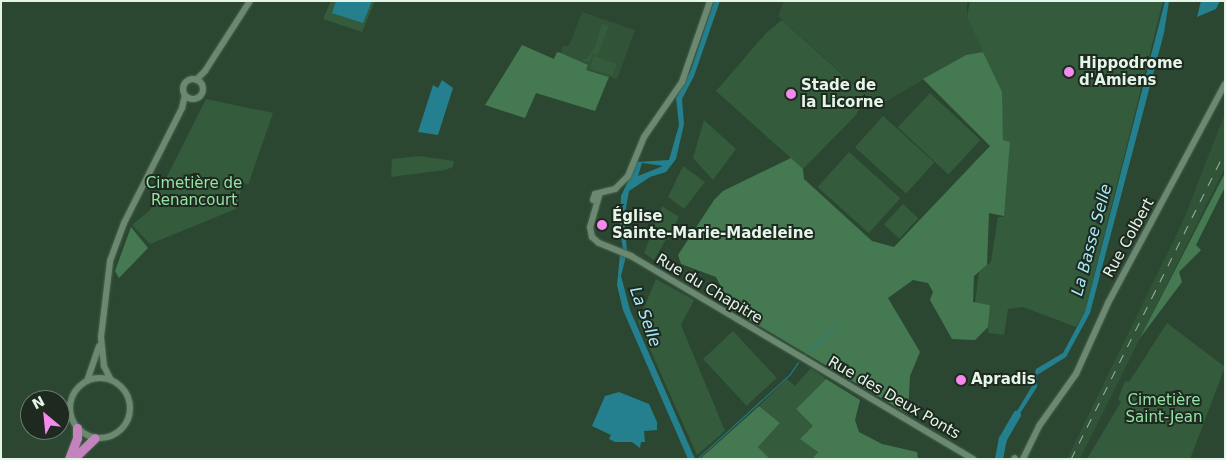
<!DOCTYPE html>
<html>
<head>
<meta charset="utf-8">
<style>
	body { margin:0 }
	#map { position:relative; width:1226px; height:460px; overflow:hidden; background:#2b4731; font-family:"DejaVu Sans",sans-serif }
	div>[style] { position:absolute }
	.built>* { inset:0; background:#315338 }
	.green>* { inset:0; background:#335b3c; transform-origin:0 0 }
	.forest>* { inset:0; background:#457951 }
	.water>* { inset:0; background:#24808e }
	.stream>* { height:1px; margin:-0.5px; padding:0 0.5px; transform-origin:0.5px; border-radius:0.5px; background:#24808e }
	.river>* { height:8px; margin:-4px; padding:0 4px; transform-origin:4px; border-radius:4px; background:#24808e }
	.roads { filter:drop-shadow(0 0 1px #49614f) drop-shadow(0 0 1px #49614f) }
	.secondary>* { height:6px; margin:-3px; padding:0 3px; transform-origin:3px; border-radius:3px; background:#6b8970 }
	.secondary>.ring { margin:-3px; padding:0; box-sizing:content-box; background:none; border:6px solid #6b8970; border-radius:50% }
	.highway>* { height:9px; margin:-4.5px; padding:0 4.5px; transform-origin:4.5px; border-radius:4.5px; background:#c583be }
	.rail>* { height:1px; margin-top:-0.5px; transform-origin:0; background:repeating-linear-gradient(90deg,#9cb1a0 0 9px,transparent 0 18px) }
	.dots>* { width:14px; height:14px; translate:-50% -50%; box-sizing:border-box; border:2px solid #1e2a20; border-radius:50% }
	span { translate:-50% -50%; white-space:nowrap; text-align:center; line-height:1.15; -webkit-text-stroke:4px #1e2a20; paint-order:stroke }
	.poi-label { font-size:15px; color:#e5f6e8; font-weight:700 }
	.left { translate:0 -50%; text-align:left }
	.park-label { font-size:15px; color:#95e2a5 }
	.street-label { font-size:15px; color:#e5f6e8 }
	.water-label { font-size:16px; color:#a8ebf7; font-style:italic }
	.frame { position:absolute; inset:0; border:2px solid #e5f6e8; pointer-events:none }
	.north { position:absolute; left:20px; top:390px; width:50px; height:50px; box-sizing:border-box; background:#1e2a20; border:1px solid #6e7c70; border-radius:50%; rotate:332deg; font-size:14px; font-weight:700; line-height:20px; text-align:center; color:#e5f6e8 }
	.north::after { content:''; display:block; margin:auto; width:18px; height:22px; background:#f689ed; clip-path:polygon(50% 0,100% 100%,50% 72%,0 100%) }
</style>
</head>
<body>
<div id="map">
	<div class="built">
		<div style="clip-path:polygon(784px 1px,967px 1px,967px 17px,983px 52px,966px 55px,878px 106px,778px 16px)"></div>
		<div style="clip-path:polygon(582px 12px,635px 30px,617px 79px,586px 70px,588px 66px,561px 53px,563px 46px,569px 46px)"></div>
		<div style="clip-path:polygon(1225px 113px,1225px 168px,1080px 459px,1067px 459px,1183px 221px)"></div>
	</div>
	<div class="green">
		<div style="clip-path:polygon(331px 1px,375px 1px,362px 32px,323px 19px)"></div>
		<div style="clip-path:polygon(970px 1px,1163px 1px,1085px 312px,1076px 327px,1023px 307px,1008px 309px,1004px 335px,988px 333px,989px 305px,975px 303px,979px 272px,991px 262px,998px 217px,1003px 217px,1010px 142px,1003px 141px,1001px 92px,967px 17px)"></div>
		<div style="clip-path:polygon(782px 20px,866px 96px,856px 115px,803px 169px,716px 91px,766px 33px)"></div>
		<div style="clip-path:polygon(602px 24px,609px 25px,598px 55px,593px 54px,589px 63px,581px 59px,586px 59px,594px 49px)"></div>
		<div style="left:594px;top:56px;width:24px;height:13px;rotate:19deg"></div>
		<div style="left:930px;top:93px;width:69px;height:47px;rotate:43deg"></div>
		<div style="clip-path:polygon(206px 99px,273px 113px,248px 185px,243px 182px,236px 209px,150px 244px,132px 225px,150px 210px)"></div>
		<div style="left:883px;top:116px;width:69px;height:42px;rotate:42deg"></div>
		<div style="clip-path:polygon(704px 120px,736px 149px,713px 180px,693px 158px)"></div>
		<div style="left:849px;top:152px;width:69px;height:47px;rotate:42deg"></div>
		<div style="clip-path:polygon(420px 156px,454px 161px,453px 167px,445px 170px,391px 177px,392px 159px)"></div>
		<div style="clip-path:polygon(683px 166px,705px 182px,684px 209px,668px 197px)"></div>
		<div style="left:903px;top:204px;width:21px;height:28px;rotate:43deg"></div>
		<div style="clip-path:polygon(662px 206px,679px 217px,654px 260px,644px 253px)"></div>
		<div style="clip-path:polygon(656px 279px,694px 300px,681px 325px,725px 431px,697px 455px,638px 322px)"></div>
		<div style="clip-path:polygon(1167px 323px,1225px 367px,1190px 459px,1087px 459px,1121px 402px,1118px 399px,1125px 381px,1129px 382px)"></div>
		<div style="left:733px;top:331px;width:64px;height:41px;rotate:47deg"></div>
		<div style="clip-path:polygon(811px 368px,826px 379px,796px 409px,813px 426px,818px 452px,812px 459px,770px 459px,758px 447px,780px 423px,759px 406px,787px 379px,795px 386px)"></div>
	</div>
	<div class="forest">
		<div style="clip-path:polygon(522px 45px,554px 59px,557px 52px,561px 53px,588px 65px,586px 70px,609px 77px,595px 111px,536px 93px,525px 118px,485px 105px)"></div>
		<div style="clip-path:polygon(983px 52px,1002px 92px,1003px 140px,1010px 142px,1004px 216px,989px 213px,987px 265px,974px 276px,973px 302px,990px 305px,988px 327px,975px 340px,952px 339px,930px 300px,933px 292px,928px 283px,913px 280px,888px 298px,920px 352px,910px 376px,908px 414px,734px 311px,716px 277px,681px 264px,678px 255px,714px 200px,723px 191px,791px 158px,803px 169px,804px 179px,872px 241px,894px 247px,990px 146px,923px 79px,966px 55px)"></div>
		<div style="clip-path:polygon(1225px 173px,1225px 187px,1196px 245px,1201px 250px,1179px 272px,1182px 282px,1140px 338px)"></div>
		<div style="clip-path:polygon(131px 227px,148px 248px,119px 278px,115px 271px)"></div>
		<div style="clip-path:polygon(826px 379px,860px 400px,855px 420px,859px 432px,882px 444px,917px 452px,918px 459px,812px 459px,818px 452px,800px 439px,813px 426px,796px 409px)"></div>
		<div style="clip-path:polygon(759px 406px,780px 423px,758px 447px,770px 459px,700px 459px)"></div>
	</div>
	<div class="water">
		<div style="clip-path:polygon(336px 1px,372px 1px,363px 23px,332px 13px)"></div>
		<div style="clip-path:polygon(evenodd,714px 1px,720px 1px,694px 76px,682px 99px,684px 124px,676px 159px,666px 172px,650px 177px,629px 191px,624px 219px,627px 251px,623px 249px,620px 231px,621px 196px,637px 162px,669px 160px,679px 125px,676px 98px,691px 70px,714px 1px,642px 163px,650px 164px,663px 166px,638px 176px,642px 163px)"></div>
		<div style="clip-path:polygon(1165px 1px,1169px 1px,1164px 33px,1090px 313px,1066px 357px,1037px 375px,1037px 387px,1014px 423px,1011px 421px,1032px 386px,1036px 369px,1063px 353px,1085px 312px)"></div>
		<div style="clip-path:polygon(1201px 1px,1220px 1px,1216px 9px,1197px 17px)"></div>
		<div style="clip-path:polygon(442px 80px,453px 88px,438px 135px,418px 132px,433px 85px,438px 88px)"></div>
		<div style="clip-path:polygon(620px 254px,626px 256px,621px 276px,630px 310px,695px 459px,688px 459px,623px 310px,617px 285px)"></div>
		<div style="clip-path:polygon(619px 392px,649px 404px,657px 422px,657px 430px,644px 431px,645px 442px,641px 442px,640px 448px,632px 442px,615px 442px,609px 439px,611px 435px,592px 426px,605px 396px)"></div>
	</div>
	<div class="stream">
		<div style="left:805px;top:354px;width:38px;rotate:-42deg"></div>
		<div style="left:697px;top:459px;width:126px;rotate:-42.4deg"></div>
		<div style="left:790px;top:374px;width:14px;rotate:-56deg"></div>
	</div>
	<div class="river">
		<div style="left:999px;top:459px;width:20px;rotate:-79deg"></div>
		<div style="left:1003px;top:439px;width:28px;rotate:-60deg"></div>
	</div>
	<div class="roads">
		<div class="secondary">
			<div class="ring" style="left:183px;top:79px;width:14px;height:14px"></div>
			<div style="left:196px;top:80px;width:13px;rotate:-45deg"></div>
			<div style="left:205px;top:71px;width:83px;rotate:-57.3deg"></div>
			<div style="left:599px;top:196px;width:32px;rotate:106deg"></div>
			<div style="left:590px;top:227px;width:10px;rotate:79deg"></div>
			<div style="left:592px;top:237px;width:9px;rotate:41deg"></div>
			<div style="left:599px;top:243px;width:35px;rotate:22deg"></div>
			<div style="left:631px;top:256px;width:398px;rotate:30.7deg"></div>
			<div style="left:593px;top:200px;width:6px;rotate:-72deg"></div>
			<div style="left:595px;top:194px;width:21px;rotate:-14deg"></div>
			<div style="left:615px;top:189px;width:18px;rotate:-45deg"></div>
			<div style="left:628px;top:176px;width:42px;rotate:-67.7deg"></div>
			<div style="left:644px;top:137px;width:67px;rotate:-55.4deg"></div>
			<div style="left:682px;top:82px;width:86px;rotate:-70.9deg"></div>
			<div class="ring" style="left:70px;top:378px;width:54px;height:54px"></div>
			<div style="left:111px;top:380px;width:16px;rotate:-117deg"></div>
			<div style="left:104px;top:366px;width:29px;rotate:-96deg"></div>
			<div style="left:101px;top:337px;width:77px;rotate:-83.2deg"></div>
			<div style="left:110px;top:261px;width:40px;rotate:-69.8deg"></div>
			<div style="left:124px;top:223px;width:129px;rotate:-63.2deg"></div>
			<div style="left:182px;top:108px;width:13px;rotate:-77deg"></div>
			<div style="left:87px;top:381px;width:37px;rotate:-71deg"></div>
			<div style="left:1014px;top:459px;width:1px;rotate:-45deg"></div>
			<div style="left:1023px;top:459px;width:37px;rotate:-64deg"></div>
			<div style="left:1039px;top:426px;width:64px;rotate:-54.6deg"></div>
			<div style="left:1076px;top:374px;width:78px;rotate:-65.7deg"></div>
			<div style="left:1108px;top:303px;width:248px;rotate:-61.9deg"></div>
		</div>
		<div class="highway">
			<div style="left:69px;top:459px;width:22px;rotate:-69deg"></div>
			<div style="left:77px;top:438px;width:10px;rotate:-90deg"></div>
			<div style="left:73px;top:459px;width:30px;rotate:-44deg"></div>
		</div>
	</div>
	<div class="rail">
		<div style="left:1071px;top:459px;width:344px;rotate:-63.4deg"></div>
	</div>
	<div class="dots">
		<div style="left:1069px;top:72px;background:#f689ed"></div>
		<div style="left:791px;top:94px;background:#f689ed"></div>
		<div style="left:602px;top:225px;background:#f689ed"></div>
		<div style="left:961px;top:380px;background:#f689ed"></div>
	</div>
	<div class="poi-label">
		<span class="left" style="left:1079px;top:72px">Hippodrome<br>d'Amiens</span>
		<span class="left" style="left:801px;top:94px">Stade de<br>la Licorne</span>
		<span class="left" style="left:612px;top:225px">Église<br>Sainte-Marie-Madeleine</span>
		<span class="left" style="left:971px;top:380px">Apradis</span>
	</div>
	<div class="park-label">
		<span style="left:194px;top:192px">Cimetière de<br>Renancourt</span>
		<span style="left:1164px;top:409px">Cimetière<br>Saint-Jean</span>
	</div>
	<div class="street-label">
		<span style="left:1129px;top:238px;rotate:-61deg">Rue Colbert</span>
		<span style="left:709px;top:289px;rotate:31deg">Rue du Chapitre</span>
		<span style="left:894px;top:398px;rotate:30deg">Rue des Deux Ponts</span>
	</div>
	<div class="water-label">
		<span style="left:1092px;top:240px;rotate:-75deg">La Basse Selle</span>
		<span style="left:645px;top:317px;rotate:70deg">La Selle</span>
	</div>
	<div class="frame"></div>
	<div class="north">N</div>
</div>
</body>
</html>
